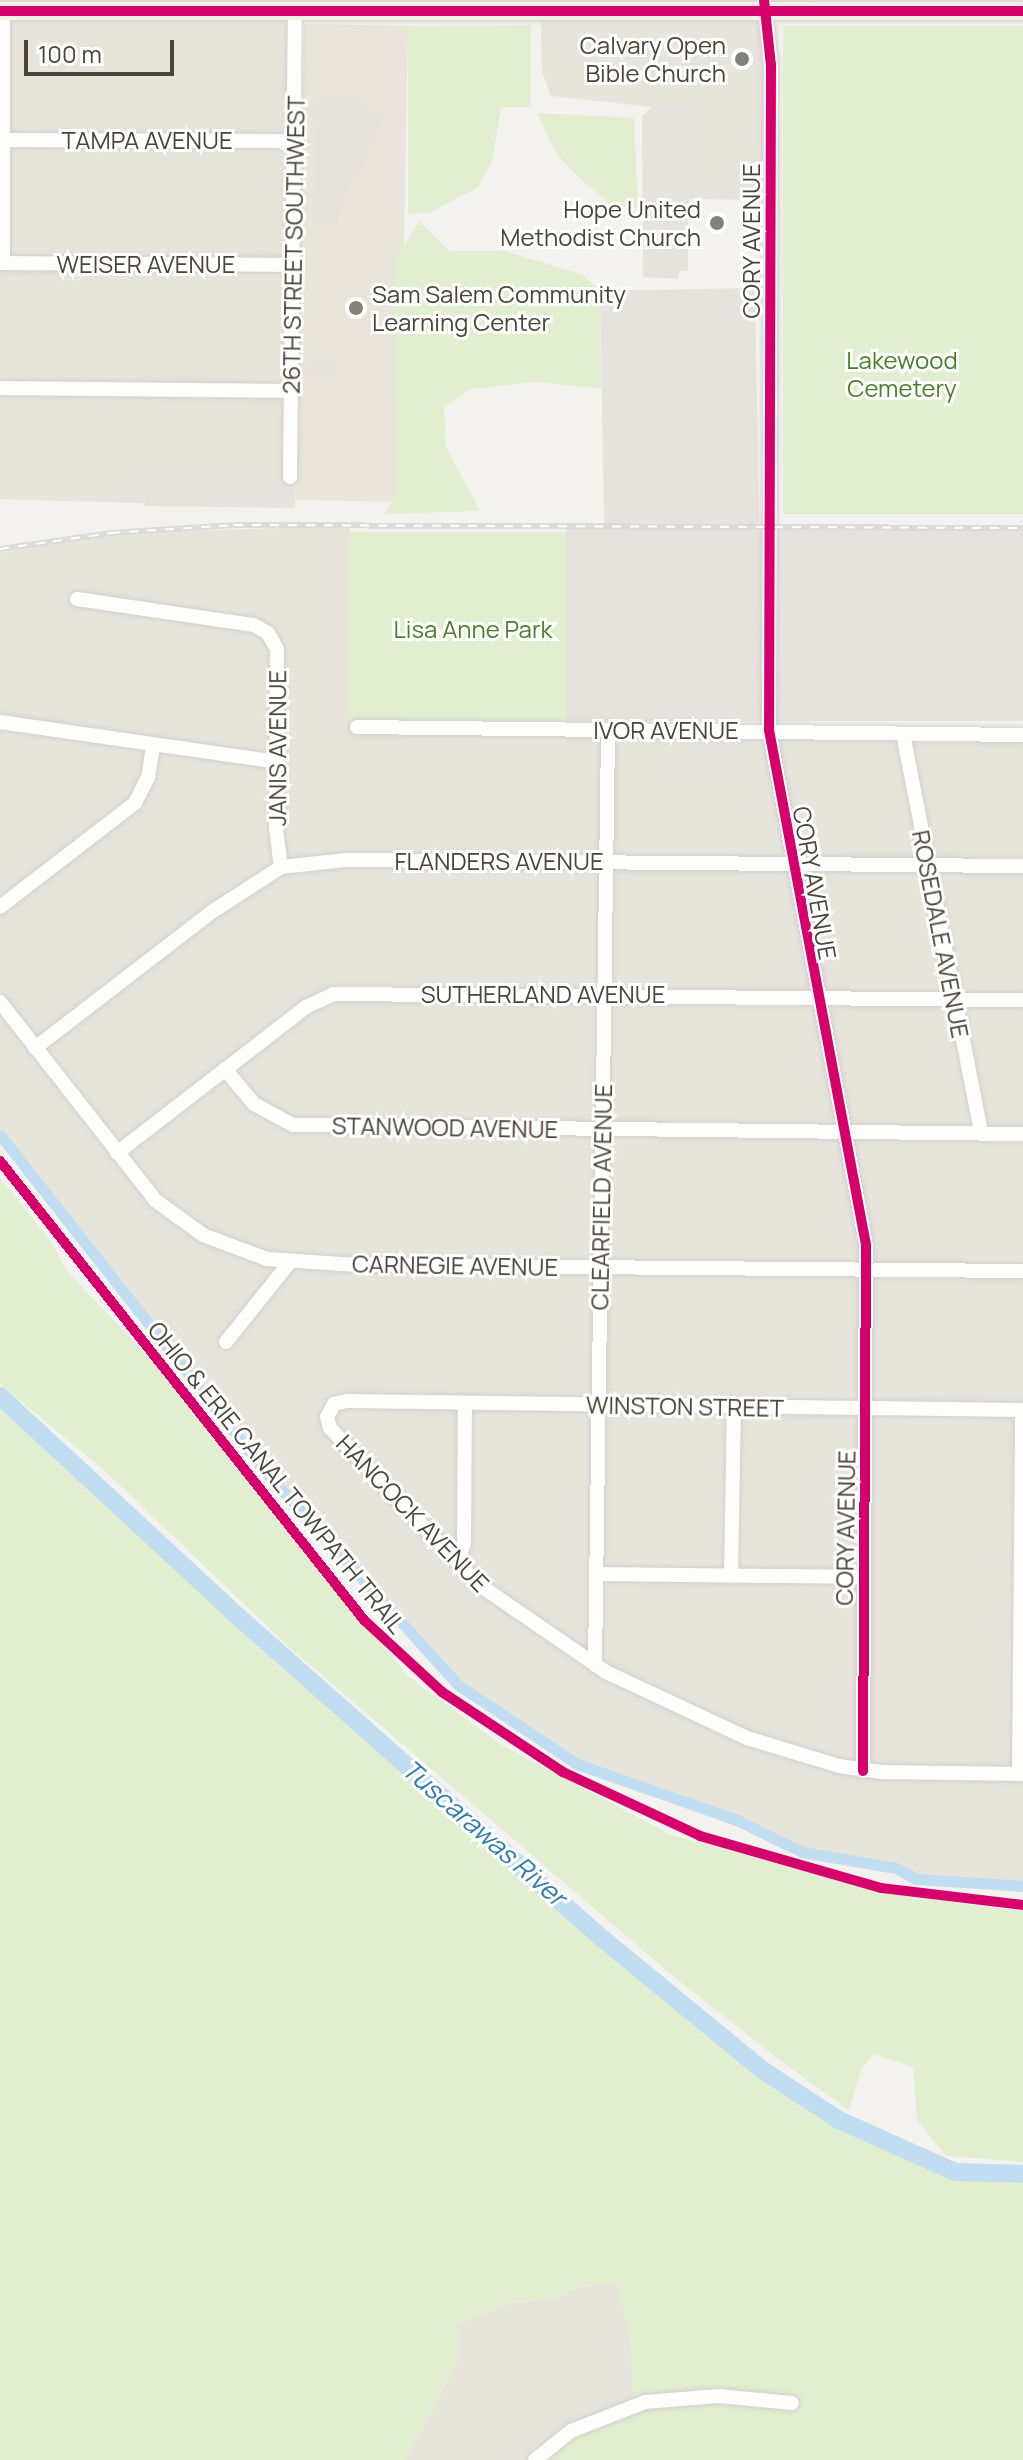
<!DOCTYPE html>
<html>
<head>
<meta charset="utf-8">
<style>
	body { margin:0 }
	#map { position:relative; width:1023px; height:2460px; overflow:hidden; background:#f4f2ee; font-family:Manrope,sans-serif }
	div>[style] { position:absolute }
	.residential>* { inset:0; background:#e7e4dc }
	.industrial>* { inset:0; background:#e6e2de; transform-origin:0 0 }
	.education>* { inset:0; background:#eae5da; transform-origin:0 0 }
	.green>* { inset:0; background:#e1eecf; transform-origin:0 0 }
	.parking>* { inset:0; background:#e6e3df }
	.canal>* { height:11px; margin:-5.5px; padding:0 5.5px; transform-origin:5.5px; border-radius:5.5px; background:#c0ddf1 }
	.river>* { height:18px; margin:-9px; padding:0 9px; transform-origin:9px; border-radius:9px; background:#c0ddf1 }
	.roads { filter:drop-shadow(0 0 2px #d2d0cb) drop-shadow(0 0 2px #d2d0cb) }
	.minor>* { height:14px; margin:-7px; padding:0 7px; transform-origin:7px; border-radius:7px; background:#fdfdfc }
	.major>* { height:18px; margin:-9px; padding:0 9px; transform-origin:9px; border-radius:9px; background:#f2efe6 }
	.rail>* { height:6px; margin-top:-3px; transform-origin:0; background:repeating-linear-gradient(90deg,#fff 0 9px,#dbdbda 0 18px); box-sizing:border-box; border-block:2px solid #dbdbda }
	.cycleway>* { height:10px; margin:-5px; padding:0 5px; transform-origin:5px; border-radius:5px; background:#d6006c }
	.dots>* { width:22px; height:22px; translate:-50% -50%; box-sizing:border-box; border:4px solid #fff; border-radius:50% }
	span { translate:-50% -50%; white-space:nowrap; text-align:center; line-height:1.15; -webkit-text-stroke:6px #fff; paint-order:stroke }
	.poi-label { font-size:24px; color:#4b4439 }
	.right { translate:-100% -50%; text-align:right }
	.left { translate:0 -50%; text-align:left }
	.street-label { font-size:24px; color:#4b4439 }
	.park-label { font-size:24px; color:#4a7f2a }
	.water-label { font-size:26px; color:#2e7ab2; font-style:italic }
	.scale { position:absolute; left:24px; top:40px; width:150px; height:36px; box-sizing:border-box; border:4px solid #4b4439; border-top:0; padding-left:10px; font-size:24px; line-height:28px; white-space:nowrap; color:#4b4439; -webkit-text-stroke:6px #fff; paint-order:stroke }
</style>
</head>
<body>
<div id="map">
	<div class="residential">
		<div style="clip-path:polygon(0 0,812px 0,812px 11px,768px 11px,771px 185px,695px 184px,652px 107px,551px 96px,542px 72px,541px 10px,295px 13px,295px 508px,0 499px)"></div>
		<div style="clip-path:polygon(350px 526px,357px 726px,1023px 733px,1023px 1886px,916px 1879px,896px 1868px,802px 1852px,577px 1764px,458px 1685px,262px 1468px,0 1135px,0 553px,111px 533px)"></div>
		<div style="clip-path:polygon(616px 2282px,630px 2331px,635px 2398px,568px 2427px,529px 2460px,405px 2460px,459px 2359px,458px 2325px,508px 2303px,553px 2299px,579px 2287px)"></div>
	</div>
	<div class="industrial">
		<div style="left:755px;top:288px;width:236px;height:155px;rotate:89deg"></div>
		<div style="left:1023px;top:527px;width:194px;height:457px;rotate:90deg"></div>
	</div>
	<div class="education">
		<div style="left:304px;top:24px;width:104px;height:476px;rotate:1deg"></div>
	</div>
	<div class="green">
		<div style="clip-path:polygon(531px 25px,531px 107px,501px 107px,492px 162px,477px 188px,429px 213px,408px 214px,408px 26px)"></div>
		<div style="left:783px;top:26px;width:240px;height:488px"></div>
		<div style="clip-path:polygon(537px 113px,634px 118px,638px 209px,610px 204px,576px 175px,556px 153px)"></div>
		<div style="clip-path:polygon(419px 221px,449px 251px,505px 251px,583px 275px,600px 290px,601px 388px,534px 382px,471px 389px,444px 407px,446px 447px,480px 511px,385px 514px,397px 493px,395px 261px)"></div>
		<div style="left:566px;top:532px;width:190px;height:217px;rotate:90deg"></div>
		<div style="clip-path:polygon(0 1178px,50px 1240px,67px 1271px,164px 1374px,408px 1676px,500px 1744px,671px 1835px,888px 1894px,1023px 1911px,1023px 2162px,946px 2156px,917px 2120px,913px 2067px,874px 2054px,861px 2070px,849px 2110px,785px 2064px,673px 1976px,288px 1646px,105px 1471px,0 1384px)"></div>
		<div style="clip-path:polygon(0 1403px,603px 1939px,761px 2069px,839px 2120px,955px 2172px,1023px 2174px,1023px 2460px,548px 2460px,553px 2444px,634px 2404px,630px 2331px,616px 2282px,579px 2287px,553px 2299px,508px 2303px,458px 2325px,459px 2359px,405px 2460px,0 2460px)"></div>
	</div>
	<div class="parking">
		<div style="clip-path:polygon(314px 100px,364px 100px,364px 108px,384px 113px,359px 179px,351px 178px,337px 227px,314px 222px,315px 123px,323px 121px,314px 120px)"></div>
		<div style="clip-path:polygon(652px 107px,692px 108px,695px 183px,758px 184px,759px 200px,689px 199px,688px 230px,676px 231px,676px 240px,688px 240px,688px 271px,679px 271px,678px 279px,643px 277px,642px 116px)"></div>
		<div style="clip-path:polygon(313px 358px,334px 358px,335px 377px,307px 377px)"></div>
		<div style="clip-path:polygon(296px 473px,295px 508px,145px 506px,145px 478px,272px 479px)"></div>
		<div style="clip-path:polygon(751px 536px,751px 551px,756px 555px,747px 578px,756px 586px,751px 677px,755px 690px,748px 690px,748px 700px,715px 700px,716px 714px,705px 714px,704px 703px,665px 700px,665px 684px,646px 683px,644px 646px,660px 641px,662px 660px,698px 677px,699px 662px,724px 660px,729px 556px,704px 552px,698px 559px,615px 561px,614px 557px,585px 557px,582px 538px)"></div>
		<div style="clip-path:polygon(585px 570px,608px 570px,610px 651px,586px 653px,585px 681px,575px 683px,570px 631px,573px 625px,585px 625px)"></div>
		<div style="clip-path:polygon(972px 589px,968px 717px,907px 713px,907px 706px,900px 705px,899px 637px,887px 635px,886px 619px,903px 592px)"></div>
		<div style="clip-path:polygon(778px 627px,807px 628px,806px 641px,784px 641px,784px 654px,805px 654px,808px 674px,778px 674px)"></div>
		<div style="clip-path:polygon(778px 677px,785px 677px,785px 700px,859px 700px,859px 717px,849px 718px,849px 705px,838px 705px,838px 717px,780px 718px)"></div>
		<div style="clip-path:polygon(700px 741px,708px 742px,713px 773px,761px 772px,764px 784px,690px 782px,685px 757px)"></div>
		<div style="clip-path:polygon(727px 742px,738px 742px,737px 764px,760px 764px,761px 771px,715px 772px,715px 747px)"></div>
	</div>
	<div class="canal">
		<div style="left:0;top:1135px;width:424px;rotate:51.8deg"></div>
		<div style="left:262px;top:1468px;width:292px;rotate:47.9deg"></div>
		<div style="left:458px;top:1685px;width:143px;rotate:33.6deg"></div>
		<div style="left:577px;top:1764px;width:170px;rotate:19.3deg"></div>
		<div style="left:737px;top:1820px;width:72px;rotate:26.2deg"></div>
		<div style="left:802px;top:1852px;width:95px;rotate:9.7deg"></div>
		<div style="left:896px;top:1868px;width:23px;rotate:29deg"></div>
		<div style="left:916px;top:1879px;width:107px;rotate:3.7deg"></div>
	</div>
	<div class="river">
		<div style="left:0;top:1396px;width:318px;rotate:42.8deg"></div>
		<div style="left:233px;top:1612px;width:494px;rotate:41.5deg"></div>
		<div style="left:603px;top:1939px;width:205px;rotate:39.4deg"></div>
		<div style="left:761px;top:2069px;width:93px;rotate:33.2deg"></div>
		<div style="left:839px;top:2120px;width:127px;rotate:24.1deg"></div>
		<div style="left:955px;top:2172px;width:68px;rotate:1.7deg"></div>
	</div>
	<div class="roads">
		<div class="minor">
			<div style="left:764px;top:0;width:65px;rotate:83.9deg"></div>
			<div style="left:771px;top:65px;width:665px;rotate:90.17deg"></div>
			<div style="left:769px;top:730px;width:524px;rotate:79.33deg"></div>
			<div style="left:866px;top:1245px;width:526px;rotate:90.33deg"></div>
			<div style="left:0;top:140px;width:293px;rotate:0.2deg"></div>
			<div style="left:0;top:263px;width:293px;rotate:0.4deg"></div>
			<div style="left:3px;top:263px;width:252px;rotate:-90deg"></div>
			<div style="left:0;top:388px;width:291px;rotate:0.6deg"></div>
			<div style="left:290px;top:477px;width:464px;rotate:-89.4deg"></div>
			<div style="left:77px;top:599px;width:179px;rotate:8.4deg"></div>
			<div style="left:254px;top:625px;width:16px;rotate:30deg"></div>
			<div style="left:268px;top:633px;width:18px;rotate:61deg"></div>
			<div style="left:277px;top:649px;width:179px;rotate:90.3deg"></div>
			<div style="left:276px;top:828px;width:39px;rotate:83deg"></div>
			<div style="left:0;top:722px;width:280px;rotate:8.2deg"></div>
			<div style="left:357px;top:727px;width:666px;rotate:0.69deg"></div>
			<div style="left:903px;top:734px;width:407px;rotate:78.9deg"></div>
			<div style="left:0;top:907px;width:170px;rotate:-37.6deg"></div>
			<div style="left:135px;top:803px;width:28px;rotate:-63deg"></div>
			<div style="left:148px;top:778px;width:33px;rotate:-81deg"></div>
			<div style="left:0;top:1002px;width:251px;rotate:51.9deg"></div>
			<div style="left:155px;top:1200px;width:59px;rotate:36.1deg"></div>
			<div style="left:203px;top:1235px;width:68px;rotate:20.6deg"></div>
			<div style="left:267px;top:1259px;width:91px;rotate:3.8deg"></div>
			<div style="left:358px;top:1265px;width:665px;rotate:0.52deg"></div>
			<div style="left:35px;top:1048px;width:225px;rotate:-37.6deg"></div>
			<div style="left:213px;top:911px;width:81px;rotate:-32.9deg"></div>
			<div style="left:281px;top:867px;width:64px;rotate:-6.2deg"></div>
			<div style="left:345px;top:860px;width:678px;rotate:0.51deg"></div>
			<div style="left:225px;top:1069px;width:45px;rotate:50.4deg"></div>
			<div style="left:254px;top:1104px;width:44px;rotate:28.3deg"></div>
			<div style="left:293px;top:1125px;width:730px;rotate:0.71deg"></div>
			<div style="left:117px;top:1153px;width:239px;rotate:-37.7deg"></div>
			<div style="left:306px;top:1007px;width:31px;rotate:-25deg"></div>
			<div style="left:334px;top:994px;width:689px;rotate:0.5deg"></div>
			<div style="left:226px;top:1342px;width:101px;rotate:-51.4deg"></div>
			<div style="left:1023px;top:1410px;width:676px;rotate:-179.24deg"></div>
			<div style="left:347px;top:1401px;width:13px;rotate:167deg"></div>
			<div style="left:334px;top:1404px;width:15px;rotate:118deg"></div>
			<div style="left:327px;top:1417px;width:11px;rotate:75deg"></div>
			<div style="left:330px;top:1428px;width:215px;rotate:46.5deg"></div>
			<div style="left:478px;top:1584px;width:155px;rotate:34.5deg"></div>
			<div style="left:606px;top:1672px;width:156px;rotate:25.1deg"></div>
			<div style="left:747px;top:1738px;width:96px;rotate:16.9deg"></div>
			<div style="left:839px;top:1766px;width:42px;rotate:8.1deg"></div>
			<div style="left:881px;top:1772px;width:142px;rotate:0.8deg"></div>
			<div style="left:458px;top:1563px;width:22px;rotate:-74deg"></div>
			<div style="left:464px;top:1542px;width:139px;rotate:-89.6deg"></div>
			<div style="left:596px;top:1574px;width:268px;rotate:0.6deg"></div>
			<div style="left:731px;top:1575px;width:169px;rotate:-89deg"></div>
			<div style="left:595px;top:1665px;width:935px;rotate:-89.2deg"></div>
			<div style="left:1019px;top:1774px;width:364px;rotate:-89.5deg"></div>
			<div style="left:535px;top:2460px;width:46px;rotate:-38.9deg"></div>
			<div style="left:571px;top:2431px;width:79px;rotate:-21.4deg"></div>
			<div style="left:645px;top:2402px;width:74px;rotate:-4.6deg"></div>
			<div style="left:719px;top:2396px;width:73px;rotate:5.5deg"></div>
		</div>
		<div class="major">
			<div style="left:0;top:11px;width:1023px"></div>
		</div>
	</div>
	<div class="rail">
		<div style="left:0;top:549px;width:112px;rotate:-8.2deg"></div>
		<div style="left:111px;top:533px;width:123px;rotate:-3.7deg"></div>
		<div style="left:234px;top:525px;width:789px;rotate:0.22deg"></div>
	</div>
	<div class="cycleway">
		<div style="left:764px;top:0;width:65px;rotate:83.9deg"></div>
		<div style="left:771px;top:65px;width:665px;rotate:90.17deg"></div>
		<div style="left:769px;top:730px;width:524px;rotate:79.33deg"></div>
		<div style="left:866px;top:1245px;width:526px;rotate:90.33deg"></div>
		<div style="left:0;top:11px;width:1023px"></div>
		<div style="left:0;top:1161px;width:586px;rotate:51.58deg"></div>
		<div style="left:364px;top:1620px;width:106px;rotate:42.7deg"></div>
		<div style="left:442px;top:1692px;width:145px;rotate:33.5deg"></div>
		<div style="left:563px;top:1772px;width:151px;rotate:25deg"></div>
		<div style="left:700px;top:1836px;width:188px;rotate:16deg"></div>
		<div style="left:881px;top:1888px;width:143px;rotate:6.8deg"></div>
	</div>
	<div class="dots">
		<div style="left:742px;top:59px;background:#868178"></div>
		<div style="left:717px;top:223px;background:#868178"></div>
		<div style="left:356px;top:308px;background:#868178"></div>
	</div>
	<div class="poi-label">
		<span class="right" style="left:726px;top:59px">Calvary Open<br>Bible Church</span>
		<span class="right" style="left:701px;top:223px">Hope United<br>Methodist Church</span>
		<span class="left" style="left:372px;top:308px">Sam Salem Community<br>Learning Center</span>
	</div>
	<div class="street-label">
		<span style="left:147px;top:140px">TAMPA AVENUE</span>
		<span style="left:751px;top:241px;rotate:-90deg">CORY AVENUE</span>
		<span style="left:293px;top:245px;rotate:-89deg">26TH STREET SOUTHWEST</span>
		<span style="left:146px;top:264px">WEISER AVENUE</span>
		<span style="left:666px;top:730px">IVOR AVENUE</span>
		<span style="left:277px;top:748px;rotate:-90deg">JANIS AVENUE</span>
		<span style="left:499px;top:861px">FLANDERS AVENUE</span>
		<span style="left:815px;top:883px;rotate:80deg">CORY AVENUE</span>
		<span style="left:941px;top:934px;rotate:79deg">ROSEDALE AVENUE</span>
		<span style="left:543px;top:994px">SUTHERLAND AVENUE</span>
		<span style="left:445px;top:1127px;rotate:1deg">STANWOOD AVENUE</span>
		<span style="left:601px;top:1197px;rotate:-89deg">CLEARFIELD AVENUE</span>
		<span style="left:455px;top:1265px;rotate:1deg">CARNEGIE AVENUE</span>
		<span style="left:685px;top:1406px;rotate:1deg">WINSTON STREET</span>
		<span style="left:277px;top:1477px;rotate:51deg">OHIO &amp; ERIE CANAL TOWPATH TRAIL</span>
		<span style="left:413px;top:1513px;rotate:46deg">HANCOCK AVENUE</span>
		<span style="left:845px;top:1528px;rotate:-89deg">CORY AVENUE</span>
	</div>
	<div class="park-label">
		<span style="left:902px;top:374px">Lakewood<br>Cemetery</span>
		<span style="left:473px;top:629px">Lisa Anne Park</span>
	</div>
	<div class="water-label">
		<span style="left:484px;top:1833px;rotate:41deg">Tuscarawas River</span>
	</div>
	<div class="scale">100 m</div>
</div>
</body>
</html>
